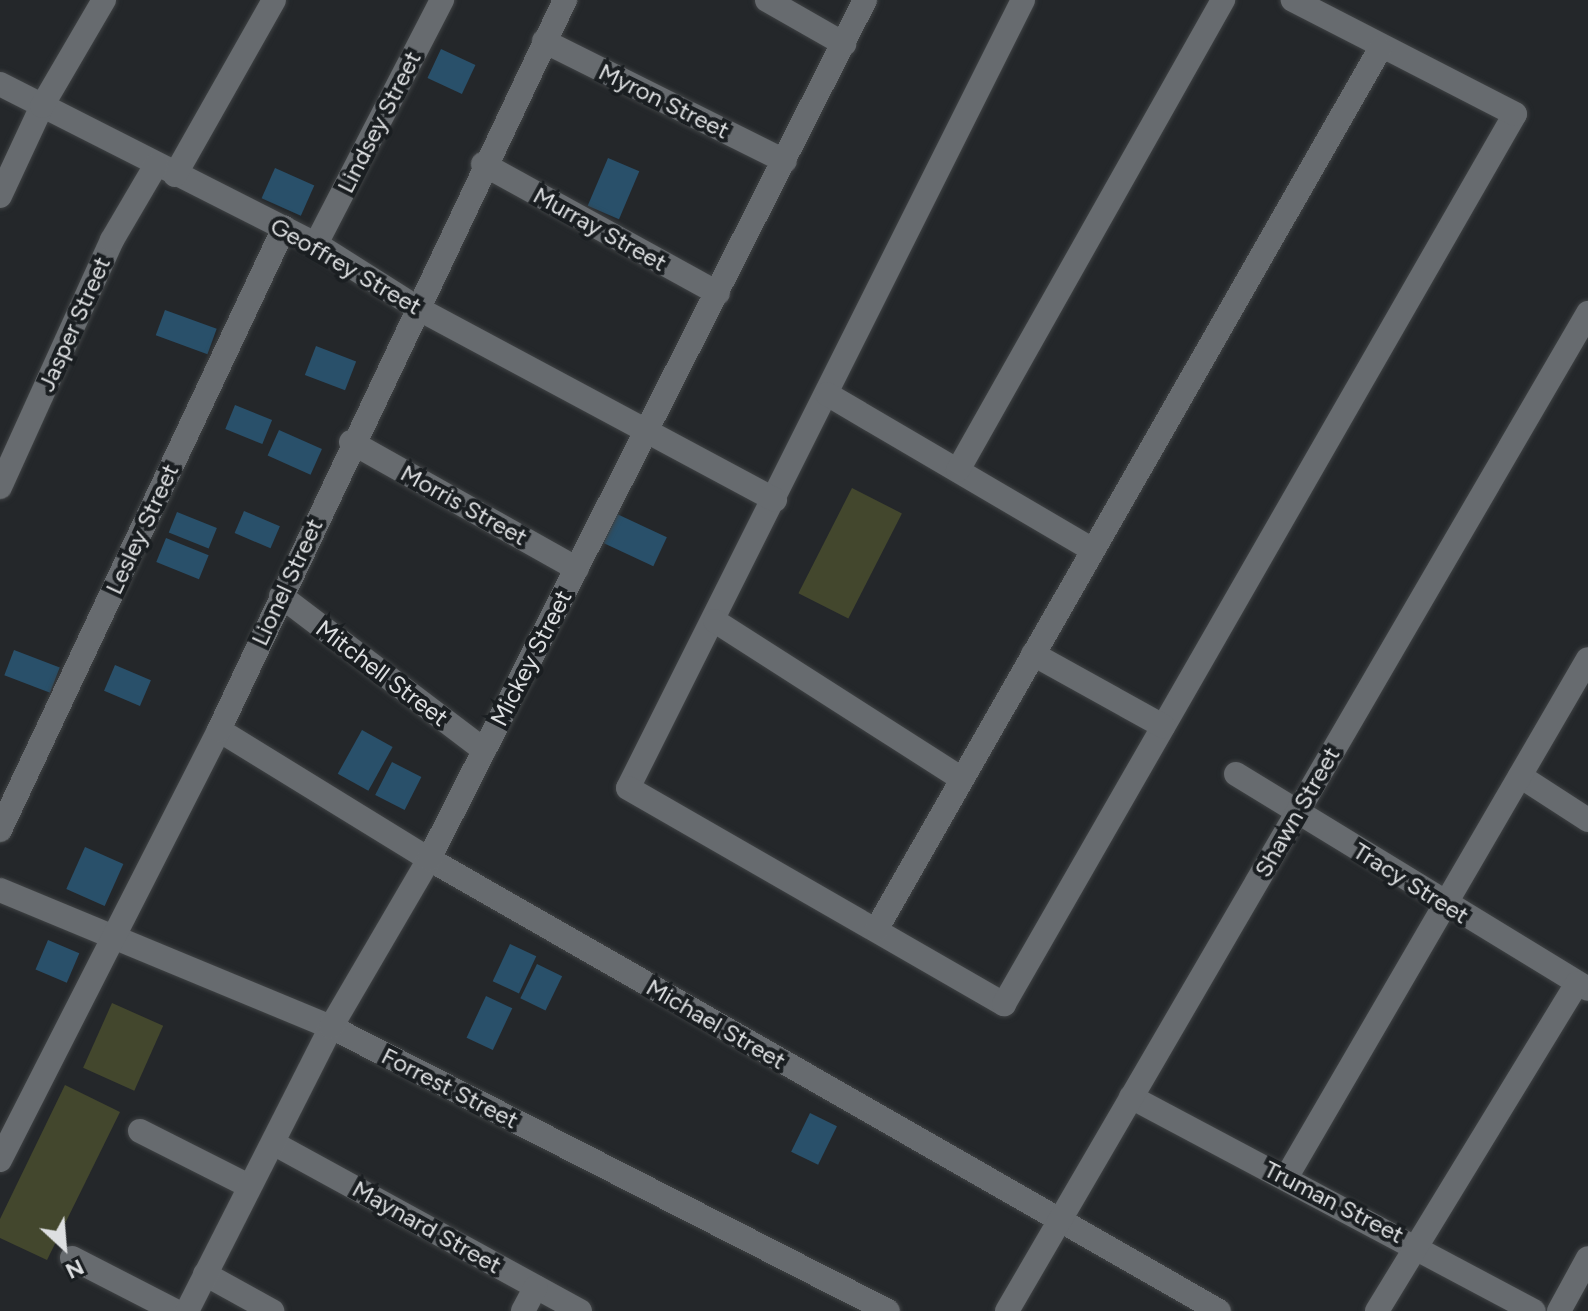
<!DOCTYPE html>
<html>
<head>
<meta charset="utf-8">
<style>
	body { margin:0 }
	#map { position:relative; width:1588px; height:1311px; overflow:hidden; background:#24272a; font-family:Figtree,sans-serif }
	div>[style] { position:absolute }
	.green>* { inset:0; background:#43472d; transform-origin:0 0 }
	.building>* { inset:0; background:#29506a; transform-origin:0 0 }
	.roads { filter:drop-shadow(0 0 2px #3f4244) drop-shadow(0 0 2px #3f4244) }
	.minor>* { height:24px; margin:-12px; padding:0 12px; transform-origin:12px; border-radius:12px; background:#676b6f }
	span { translate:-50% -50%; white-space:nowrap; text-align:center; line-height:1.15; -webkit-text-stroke:8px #1a1e21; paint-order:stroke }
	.street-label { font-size:24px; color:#dddfe1 }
	.north { position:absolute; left:24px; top:1207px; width:80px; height:80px; -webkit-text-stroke:6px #1a1e21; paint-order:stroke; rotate:154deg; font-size:22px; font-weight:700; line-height:32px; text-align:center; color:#dddfe1 }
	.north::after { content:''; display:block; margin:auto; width:28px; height:36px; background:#dddfe1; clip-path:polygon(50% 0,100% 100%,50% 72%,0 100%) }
</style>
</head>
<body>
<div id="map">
	<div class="green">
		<div style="left:852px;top:488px;width:56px;height:118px;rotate:27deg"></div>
		<div style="left:112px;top:1003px;width:56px;height:71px;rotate:24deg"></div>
		<div style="clip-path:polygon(65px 1085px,120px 1112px,47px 1260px,0 1238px,0 1219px)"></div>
	</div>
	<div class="building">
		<div style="left:441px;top:49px;width:38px;height:32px;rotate:25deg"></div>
		<div style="left:608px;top:158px;width:34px;height:52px;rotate:23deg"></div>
		<div style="left:275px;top:168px;width:43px;height:33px;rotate:24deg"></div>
		<div style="left:165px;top:310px;width:55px;height:27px;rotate:20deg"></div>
		<div style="left:316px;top:346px;width:43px;height:31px;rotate:21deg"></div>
		<div style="left:235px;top:405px;width:40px;height:26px;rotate:22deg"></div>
		<div style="left:279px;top:430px;width:47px;height:28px;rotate:24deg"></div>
		<div style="left:244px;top:511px;width:39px;height:24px;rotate:23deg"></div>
		<div style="left:177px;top:512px;width:43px;height:22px;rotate:22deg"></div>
		<div style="left:617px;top:514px;width:55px;height:32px;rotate:25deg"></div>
		<div style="left:166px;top:538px;width:46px;height:26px;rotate:22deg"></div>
		<div style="left:14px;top:650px;width:49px;height:27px;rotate:21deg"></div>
		<div style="left:115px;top:665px;width:39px;height:28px;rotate:23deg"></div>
		<div style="left:362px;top:730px;width:35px;height:50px;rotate:29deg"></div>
		<div style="left:392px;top:762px;width:33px;height:37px;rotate:27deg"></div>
		<div style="left:85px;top:847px;width:42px;height:46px;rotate:24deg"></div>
		<div style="left:48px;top:940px;width:34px;height:32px;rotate:23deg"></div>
		<div style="left:510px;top:944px;width:29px;height:41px;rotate:25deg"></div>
		<div style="left:537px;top:964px;width:28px;height:38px;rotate:26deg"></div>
		<div style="left:486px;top:996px;width:29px;height:46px;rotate:25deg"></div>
		<div style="left:810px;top:1113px;width:30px;height:43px;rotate:26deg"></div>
	</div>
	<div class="roads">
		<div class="minor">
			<div style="left:767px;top:0;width:89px;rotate:29.7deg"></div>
			<div style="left:1023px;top:0;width:881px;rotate:116.62deg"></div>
			<div style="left:628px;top:788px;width:434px;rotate:29.9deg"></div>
			<div style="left:1004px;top:1004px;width:1026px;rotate:-60.14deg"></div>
			<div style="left:1515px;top:114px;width:250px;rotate:-152.8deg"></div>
			<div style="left:544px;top:41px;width:269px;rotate:26.5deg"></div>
			<div style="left:0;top:84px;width:354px;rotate:26.9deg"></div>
			<div style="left:316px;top:244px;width:122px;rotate:32.3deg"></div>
			<div style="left:419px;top:309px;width:404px;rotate:28.2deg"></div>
			<div style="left:483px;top:164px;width:268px;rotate:28.8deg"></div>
			<div style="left:175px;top:175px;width:201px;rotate:-60.5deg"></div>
			<div style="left:0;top:196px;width:99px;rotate:-65deg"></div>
			<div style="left:42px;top:106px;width:123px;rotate:-59.7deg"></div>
			<div style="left:316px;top:244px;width:275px;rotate:-62.7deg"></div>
			<div style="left:827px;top:394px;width:308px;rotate:30.4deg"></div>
			<div style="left:351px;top:442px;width:259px;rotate:29.3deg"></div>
			<div style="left:958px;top:470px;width:540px;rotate:-60.58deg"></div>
			<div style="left:0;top:487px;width:271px;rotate:-65.6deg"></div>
			<div style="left:112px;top:240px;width:87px;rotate:-59.6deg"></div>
			<div style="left:281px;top:596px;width:255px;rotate:37.2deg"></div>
			<div style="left:715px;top:621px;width:293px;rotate:32.6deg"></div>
			<div style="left:1033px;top:654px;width:149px;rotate:29deg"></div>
			<div style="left:219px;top:730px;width:246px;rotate:31.6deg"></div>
			<div style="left:429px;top:859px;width:910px;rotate:29.78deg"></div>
			<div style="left:1236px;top:774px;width:412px;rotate:31.4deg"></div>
			<div style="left:1520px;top:776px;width:81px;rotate:32.9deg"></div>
			<div style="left:0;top:830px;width:666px;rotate:-64.74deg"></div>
			<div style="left:0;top:890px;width:358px;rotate:22.5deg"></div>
			<div style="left:331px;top:1027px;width:625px;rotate:27.02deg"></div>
			<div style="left:876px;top:930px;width:1015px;rotate:-60.23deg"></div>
			<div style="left:1131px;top:1097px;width:456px;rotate:28deg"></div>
			<div style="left:140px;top:1131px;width:122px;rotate:26.8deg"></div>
			<div style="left:273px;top:1143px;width:350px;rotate:28.7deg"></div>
			<div style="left:0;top:1160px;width:483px;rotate:-63deg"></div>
			<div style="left:219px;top:730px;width:808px;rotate:-64.64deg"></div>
			<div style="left:1286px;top:1178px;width:600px;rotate:-59.81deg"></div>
			<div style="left:72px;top:1258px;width:116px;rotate:27.2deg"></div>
			<div style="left:205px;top:1274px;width:77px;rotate:28.9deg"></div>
			<div style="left:187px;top:1311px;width:318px;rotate:-63.1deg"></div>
			<div style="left:331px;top:1027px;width:194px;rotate:-59.7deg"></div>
			<div style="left:429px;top:859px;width:963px;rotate:-63.09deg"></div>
			<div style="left:523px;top:1311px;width:27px;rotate:-62deg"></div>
			<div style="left:1007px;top:1311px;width:1155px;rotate:-59.79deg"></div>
			<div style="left:1377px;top:1311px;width:384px;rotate:-58.6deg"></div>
			<div style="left:1559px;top:1311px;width:60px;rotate:-61.3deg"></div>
		</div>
	</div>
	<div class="street-label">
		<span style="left:664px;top:101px;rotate:26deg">Myron Street</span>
		<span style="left:379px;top:122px;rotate:-63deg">Lindsey Street</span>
		<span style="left:600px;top:229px;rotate:29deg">Murray Street</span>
		<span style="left:346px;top:266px;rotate:30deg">Geoffrey Street</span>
		<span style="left:74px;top:324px;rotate:-66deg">Jasper Street</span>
		<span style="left:464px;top:505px;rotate:29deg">Morris Street</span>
		<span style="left:142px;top:529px;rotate:-65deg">Lesley Street</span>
		<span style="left:287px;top:582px;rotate:-65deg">Lionel Street</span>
		<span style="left:531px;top:658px;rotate:-63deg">Mickey Street</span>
		<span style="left:382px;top:673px;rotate:37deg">Mitchell Street</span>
		<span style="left:1297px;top:812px;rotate:-60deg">Shawn Street</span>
		<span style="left:1411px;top:883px;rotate:32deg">Tracy Street</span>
		<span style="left:716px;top:1024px;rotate:30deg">Michael Street</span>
		<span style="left:450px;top:1088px;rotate:27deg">Forrest Street</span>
		<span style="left:1334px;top:1202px;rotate:27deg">Truman Street</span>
		<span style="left:427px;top:1227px;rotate:29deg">Maynard Street</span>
	</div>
	<div class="north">N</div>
</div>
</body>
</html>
